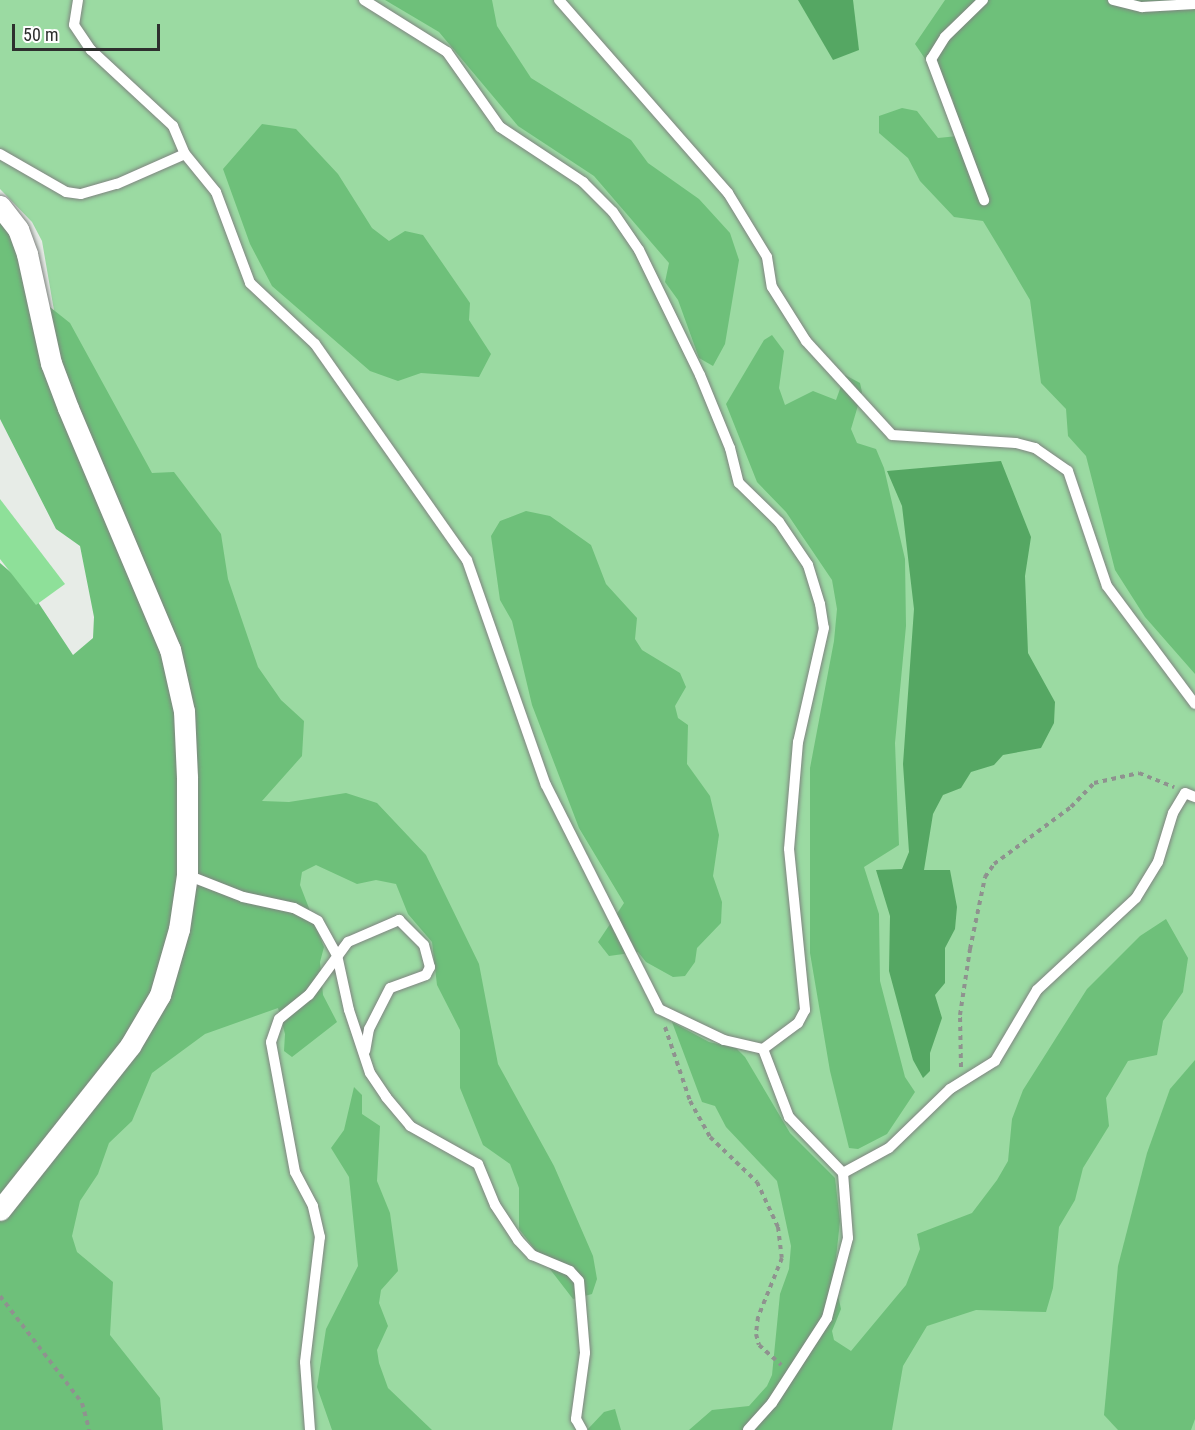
<!DOCTYPE html>
<html>
<head>
<meta charset="utf-8">
<style>
	body { margin:0 }
	#map { position:relative; width:1195px; height:1430px; overflow:hidden; background:#e7ece7; font-family:"Roboto Condensed",sans-serif }
	div>[style] { position:absolute }
	.green>* { inset:0; background:#9bdaa2 }
	.forest>* { inset:0; background:#6ec07a }
	.water>* { inset:0; background:#55a763 }
	.building>* { inset:0; background:#8ee099 }
	.path>* { height:4px; margin-top:-2px; transform-origin:0; background:repeating-linear-gradient(90deg,#8f928f 0 4.5px,transparent 0 9px) }
	.roads { filter:drop-shadow(0 0 2px #7f8480) drop-shadow(0 0 2px #7f8480) }
	.lane>* { height:10px; margin:-5px; padding:0 5px; transform-origin:5px; border-radius:5px; background:#fff }
	.street>* { height:21px; margin:-10.5px; padding:0 10.5px; transform-origin:10.5px; border-radius:10.5px; background:#fff }
	span { translate:-50% -50%; white-space:nowrap; text-align:center; line-height:1.15; -webkit-text-stroke:4.5px #fff; paint-order:stroke }
	.scale { position:absolute; left:12px; top:24px; width:148px; height:27px; box-sizing:border-box; border:3px solid #2e2f2e; border-top:0; padding-left:8px; font-size:18px; line-height:21px; white-space:nowrap; color:#2e2f2e; -webkit-text-stroke:4px #fff; paint-order:stroke }
</style>
</head>
<body>
<div id="map">
	<div class="green">
		<div style="clip-path:polygon(0 0,1195px 0,1195px 1430px,107px 1430px,0 1262px,172px 995px,42px 241px,32px 222px,0 189px)"></div>
	</div>
	<div class="forest">
		<div style="clip-path:polygon(385px 0,492px 0,497px 26px,531px 78px,631px 140px,648px 163px,699px 199px,730px 233px,739px 260px,725px 344px,713px 366px,699px 358px,678px 300px,665px 282px,669px 263px,594px 176px,518px 126px,439px 32px)"></div>
		<div style="clip-path:polygon(945px 0,1195px 0,1195px 674px,1145px 617px,1115px 570px,1086px 456px,1068px 436px,1066px 409px,1041px 383px,1030px 300px,1003px 254px,983px 221px,954px 217px,920px 181px,908px 158px,879px 133px,879px 116px,902px 108px,917px 111px,938px 138px,958px 136px,953px 100px,915px 44px)"></div>
		<div style="clip-path:polygon(262px 124px,296px 129px,338px 174px,372px 228px,389px 241px,405px 231px,423px 235px,470px 303px,469px 320px,491px 354px,479px 377px,421px 373px,398px 381px,370px 371px,272px 286px,250px 244px,223px 169px)"></div>
		<div style="clip-path:polygon(0 217px,17px 250px,26px 288px,70px 323px,152px 473px,174px 472px,221px 534px,228px 579px,258px 667px,281px 700px,304px 721px,302px 756px,262px 801px,289px 802px,346px 793px,377px 803px,426px 855px,479px 964px,498px 1064px,554px 1166px,593px 1256px,597px 1279px,592px 1294px,573px 1299px,519px 1229px,519px 1188px,510px 1164px,483px 1145px,460px 1088px,460px 1030px,437px 985px,432px 942px,408px 914px,396px 884px,376px 880px,357px 884px,316px 865px,302px 872px,300px 885px,324px 947px,320px 962px,323px 995px,337px 1022px,292px 1057px,284px 1051px,285px 1034px,278px 1008px,205px 1034px,152px 1073px,132px 1121px,109px 1143px,98px 1174px,80px 1201px,72px 1236px,77px 1252px,113px 1282px,110px 1335px,160px 1398px,163px 1430px,0 1430px,0 563px,28px 587px,73px 655px,93px 638px,94px 617px,80px 546px,56px 529px,0 419px)"></div>
		<div style="clip-path:polygon(772px 335px,784px 351px,779px 388px,785px 405px,813px 391px,836px 400px,845px 375px,860px 383px,862px 392px,851px 429px,857px 443px,876px 449px,884px 468px,905px 559px,906px 626px,895px 743px,899px 845px,864px 867px,879px 914px,880px 981px,905px 1077px,915px 1092px,887px 1134px,858px 1149px,849px 1148px,830px 1071px,810px 953px,810px 768px,834px 641px,837px 609px,832px 580px,786px 512px,757px 482px,726px 404px,764px 340px)"></div>
		<div style="clip-path:polygon(526px 511px,550px 516px,591px 545px,606px 584px,637px 618px,635px 639px,642px 650px,680px 673px,686px 687px,675px 706px,678px 718px,688px 725px,687px 764px,710px 796px,719px 835px,713px 876px,722px 902px,721px 923px,697px 948px,695px 962px,685px 976px,673px 977px,646px 962px,638px 952px,609px 956px,598px 942px,624px 903px,579px 828px,532px 705px,512px 621px,500px 600px,491px 536px,500px 521px)"></div>
		<div style="clip-path:polygon(1166px 919px,1188px 958px,1183px 992px,1163px 1021px,1157px 1055px,1128px 1061px,1106px 1098px,1109px 1126px,1083px 1168px,1075px 1200px,1059px 1227px,1053px 1288px,1046px 1312px,976px 1310px,927px 1326px,903px 1366px,892px 1430px,689px 1430px,712px 1410px,749px 1406px,767px 1386px,772px 1375px,780px 1294px,789px 1269px,791px 1246px,777px 1181px,726px 1127px,715px 1106px,702px 1102px,672px 1022px,709px 1042px,736px 1048px,745px 1057px,790px 1133px,835px 1178px,840px 1221px,834px 1277px,841px 1309px,832px 1331px,834px 1340px,851px 1351px,906px 1285px,920px 1249px,917px 1234px,972px 1213px,997px 1180px,1008px 1161px,1012px 1119px,1023px 1090px,1087px 989px,1140px 936px)"></div>
		<div style="clip-path:polygon(1195px 1060px,1195px 1419px,1191px 1430px,1118px 1430px,1104px 1415px,1118px 1266px,1147px 1153px,1170px 1089px)"></div>
		<div style="clip-path:polygon(354px 1087px,362px 1095px,362px 1114px,380px 1126px,377px 1181px,390px 1213px,398px 1271px,381px 1290px,379px 1303px,388px 1326px,377px 1350px,379px 1363px,388px 1388px,432px 1430px,332px 1430px,317px 1387px,326px 1329px,358px 1266px,349px 1177px,331px 1148px,344px 1130px)"></div>
		<div style="clip-path:polygon(615px 1409px,621px 1430px,587px 1430px,604px 1412px)"></div>
	</div>
	<div class="water">
		<div style="clip-path:polygon(798px 0,853px 0,859px 50px,833px 60px)"></div>
		<div style="clip-path:polygon(1001px 461px,1031px 537px,1025px 576px,1028px 653px,1055px 702px,1054px 723px,1041px 748px,1003px 755px,994px 765px,971px 772px,961px 788px,943px 795px,933px 814px,924px 870px,950px 870px,957px 907px,955px 929px,945px 948px,945px 983px,935px 995px,942px 1018px,930px 1053px,930px 1071px,923px 1078px,913px 1060px,889px 971px,890px 916px,876px 870px,902px 869px,909px 852px,903px 764px,914px 609px,902px 506px,887px 471px)"></div>
	</div>
	<div class="building">
		<div style="clip-path:polygon(0 499px,65px 584px,36px 605px,0 559px)"></div>
	</div>
	<div class="path">
		<div style="left:665px;top:1027px;width:78px;rotate:71.3deg"></div>
		<div style="left:690px;top:1101px;width:41px;rotate:60.9deg"></div>
		<div style="left:710px;top:1137px;width:65px;rotate:43.8deg"></div>
		<div style="left:757px;top:1182px;width:50px;rotate:65deg"></div>
		<div style="left:778px;top:1227px;width:31px;rotate:83deg"></div>
		<div style="left:782px;top:1258px;width:64px;rotate:112.1deg"></div>
		<div style="left:758px;top:1317px;width:17px;rotate:97deg"></div>
		<div style="left:756px;top:1334px;width:11px;rotate:75deg"></div>
		<div style="left:759px;top:1345px;width:30px;rotate:42deg"></div>
		<div style="left:961px;top:1067px;width:52px;rotate:-91.1deg"></div>
		<div style="left:960px;top:1015px;width:67px;rotate:-81.4deg"></div>
		<div style="left:970px;top:949px;width:74px;rotate:-78.2deg"></div>
		<div style="left:985px;top:877px;width:16px;rotate:-55deg"></div>
		<div style="left:994px;top:864px;width:96px;rotate:-36.5deg"></div>
		<div style="left:1071px;top:807px;width:33px;rotate:-46deg"></div>
		<div style="left:1094px;top:783px;width:46px;rotate:-12.5deg"></div>
		<div style="left:1139px;top:773px;width:38px;rotate:22deg"></div>
		<div style="left:0;top:1296px;width:135px;rotate:52.5deg"></div>
		<div style="left:82px;top:1403px;width:28px;rotate:75deg"></div>
	</div>
	<div class="roads">
		<div class="lane">
			<div style="left:78px;top:0;width:25px;rotate:99deg"></div>
			<div style="left:74px;top:25px;width:30px;rotate:56deg"></div>
			<div style="left:91px;top:50px;width:112px;rotate:42.8deg"></div>
			<div style="left:173px;top:126px;width:30px;rotate:67deg"></div>
			<div style="left:185px;top:154px;width:49px;rotate:50.8deg"></div>
			<div style="left:216px;top:192px;width:97px;rotate:69.5deg"></div>
			<div style="left:250px;top:283px;width:89px;rotate:43.2deg"></div>
			<div style="left:315px;top:344px;width:264px;rotate:54.9deg"></div>
			<div style="left:467px;top:560px;width:238px;rotate:70.7deg"></div>
			<div style="left:546px;top:785px;width:251px;rotate:63.2deg"></div>
			<div style="left:659px;top:1009px;width:72px;rotate:25.5deg"></div>
			<div style="left:724px;top:1040px;width:40px;rotate:13deg"></div>
			<div style="left:364px;top:0;width:98px;rotate:32.1deg"></div>
			<div style="left:447px;top:52px;width:92px;rotate:54.8deg"></div>
			<div style="left:500px;top:127px;width:100px;rotate:33.5deg"></div>
			<div style="left:583px;top:182px;width:42px;rotate:45deg"></div>
			<div style="left:613px;top:212px;width:46px;rotate:55.6deg"></div>
			<div style="left:639px;top:250px;width:139px;rotate:64deg"></div>
			<div style="left:700px;top:375px;width:79px;rotate:67.7deg"></div>
			<div style="left:730px;top:448px;width:36px;rotate:76deg"></div>
			<div style="left:739px;top:483px;width:56px;rotate:44.3deg"></div>
			<div style="left:779px;top:522px;width:52px;rotate:56deg"></div>
			<div style="left:808px;top:565px;width:41px;rotate:72.9deg"></div>
			<div style="left:820px;top:604px;width:24px;rotate:81deg"></div>
			<div style="left:824px;top:628px;width:117px;rotate:102.8deg"></div>
			<div style="left:798px;top:742px;width:107px;rotate:94.8deg"></div>
			<div style="left:789px;top:849px;width:162px;rotate:84.3deg"></div>
			<div style="left:805px;top:1010px;width:15px;rotate:118deg"></div>
			<div style="left:798px;top:1023px;width:44px;rotate:143.4deg"></div>
			<div style="left:763px;top:1049px;width:73px;rotate:69.1deg"></div>
			<div style="left:789px;top:1117px;width:78px;rotate:46deg"></div>
			<div style="left:843px;top:1173px;width:65px;rotate:85.6deg"></div>
			<div style="left:848px;top:1238px;width:83px;rotate:104.7deg"></div>
			<div style="left:827px;top:1318px;width:101px;rotate:122.9deg"></div>
			<div style="left:772px;top:1403px;width:36px;rotate:132deg"></div>
			<div style="left:559px;top:0;width:257px;rotate:48.8deg"></div>
			<div style="left:728px;top:193px;width:75px;rotate:58.6deg"></div>
			<div style="left:767px;top:257px;width:30px;rotate:81deg"></div>
			<div style="left:772px;top:287px;width:64px;rotate:57.8deg"></div>
			<div style="left:806px;top:341px;width:127px;rotate:47.5deg"></div>
			<div style="left:892px;top:435px;width:124px;rotate:3.7deg"></div>
			<div style="left:1016px;top:443px;width:20px;rotate:15deg"></div>
			<div style="left:1035px;top:448px;width:40px;rotate:34.9deg"></div>
			<div style="left:1068px;top:471px;width:121px;rotate:71.3deg"></div>
			<div style="left:1107px;top:586px;width:147px;rotate:53.3deg"></div>
			<div style="left:983px;top:0;width:53px;rotate:135.8deg"></div>
			<div style="left:945px;top:37px;width:26px;rotate:122deg"></div>
			<div style="left:931px;top:59px;width:151px;rotate:69.4deg"></div>
			<div style="left:1113px;top:0;width:30px;rotate:14deg"></div>
			<div style="left:1142px;top:7px;width:53px;rotate:-3.2deg"></div>
			<div style="left:0;top:154px;width:76px;rotate:29.9deg"></div>
			<div style="left:66px;top:192px;width:15px;rotate:8deg"></div>
			<div style="left:81px;top:194px;width:37px;rotate:-16deg"></div>
			<div style="left:117px;top:184px;width:74px;rotate:-23.8deg"></div>
			<div style="left:187px;top:875px;width:60px;rotate:21.4deg"></div>
			<div style="left:243px;top:897px;width:52px;rotate:12.2deg"></div>
			<div style="left:294px;top:908px;width:27px;rotate:28deg"></div>
			<div style="left:318px;top:921px;width:39px;rotate:61deg"></div>
			<div style="left:337px;top:955px;width:56px;rotate:77.7deg"></div>
			<div style="left:349px;top:1010px;width:66px;rotate:71.6deg"></div>
			<div style="left:370px;top:1073px;width:29px;rotate:56deg"></div>
			<div style="left:386px;top:1097px;width:38px;rotate:50deg"></div>
			<div style="left:410px;top:1126px;width:78px;rotate:29.2deg"></div>
			<div style="left:478px;top:1164px;width:44px;rotate:67.5deg"></div>
			<div style="left:495px;top:1205px;width:42px;rotate:56.7deg"></div>
			<div style="left:518px;top:1240px;width:21px;rotate:47deg"></div>
			<div style="left:532px;top:1255px;width:41px;rotate:22.8deg"></div>
			<div style="left:570px;top:1271px;width:13px;rotate:48deg"></div>
			<div style="left:579px;top:1281px;width:72px;rotate:85.2deg"></div>
			<div style="left:585px;top:1353px;width:67px;rotate:97.8deg"></div>
			<div style="left:576px;top:1419px;width:13px;rotate:61deg"></div>
			<div style="left:843px;top:1173px;width:52px;rotate:-28.5deg"></div>
			<div style="left:889px;top:1148px;width:85px;rotate:-44deg"></div>
			<div style="left:950px;top:1089px;width:53px;rotate:-31.9deg"></div>
			<div style="left:995px;top:1061px;width:82px;rotate:-59.4deg"></div>
			<div style="left:1037px;top:990px;width:135px;rotate:-42.9deg"></div>
			<div style="left:1136px;top:898px;width:42px;rotate:-58.6deg"></div>
			<div style="left:1158px;top:862px;width:51px;rotate:-73deg"></div>
			<div style="left:1173px;top:813px;width:23px;rotate:-59deg"></div>
			<div style="left:1185px;top:793px;width:11px;rotate:22deg"></div>
			<div style="left:310px;top:1430px;width:68px;rotate:-94.2deg"></div>
			<div style="left:305px;top:1362px;width:126px;rotate:-83.2deg"></div>
			<div style="left:320px;top:1237px;width:32px;rotate:-103deg"></div>
			<div style="left:313px;top:1206px;width:38px;rotate:-118deg"></div>
			<div style="left:295px;top:1172px;width:132px;rotate:-100.5deg"></div>
			<div style="left:271px;top:1042px;width:24px;rotate:-71deg"></div>
			<div style="left:279px;top:1019px;width:38px;rotate:-39deg"></div>
			<div style="left:309px;top:995px;width:66px;rotate:-53.7deg"></div>
			<div style="left:348px;top:942px;width:56px;rotate:-23.3deg"></div>
			<div style="left:399px;top:920px;width:35px;rotate:45deg"></div>
			<div style="left:424px;top:945px;width:23px;rotate:75deg"></div>
			<div style="left:430px;top:967px;width:9px;rotate:117deg"></div>
			<div style="left:426px;top:975px;width:38px;rotate:160deg"></div>
			<div style="left:390px;top:988px;width:46px;rotate:117.1deg"></div>
			<div style="left:369px;top:1029px;width:22px;rotate:100deg"></div>
		</div>
		<div class="street">
			<div style="left:0;top:206px;width:29px;rotate:52deg"></div>
			<div style="left:18px;top:229px;width:27px;rotate:70deg"></div>
			<div style="left:27px;top:254px;width:112px;rotate:77.6deg"></div>
			<div style="left:51px;top:363px;width:48px;rotate:69.3deg"></div>
			<div style="left:68px;top:408px;width:262px;rotate:67.1deg"></div>
			<div style="left:170px;top:649px;width:64px;rotate:77.3deg"></div>
			<div style="left:184px;top:711px;width:66px;rotate:87.4deg"></div>
			<div style="left:187px;top:777px;width:98px;rotate:90deg"></div>
			<div style="left:187px;top:875px;width:55px;rotate:98.4deg"></div>
			<div style="left:179px;top:929px;width:69px;rotate:106.1deg"></div>
			<div style="left:160px;top:995px;width:59px;rotate:120.5deg"></div>
			<div style="left:130px;top:1046px;width:209px;rotate:128.4deg"></div>
		</div>
	</div>
	<div class="scale">50 m</div>
</div>
</body>
</html>
